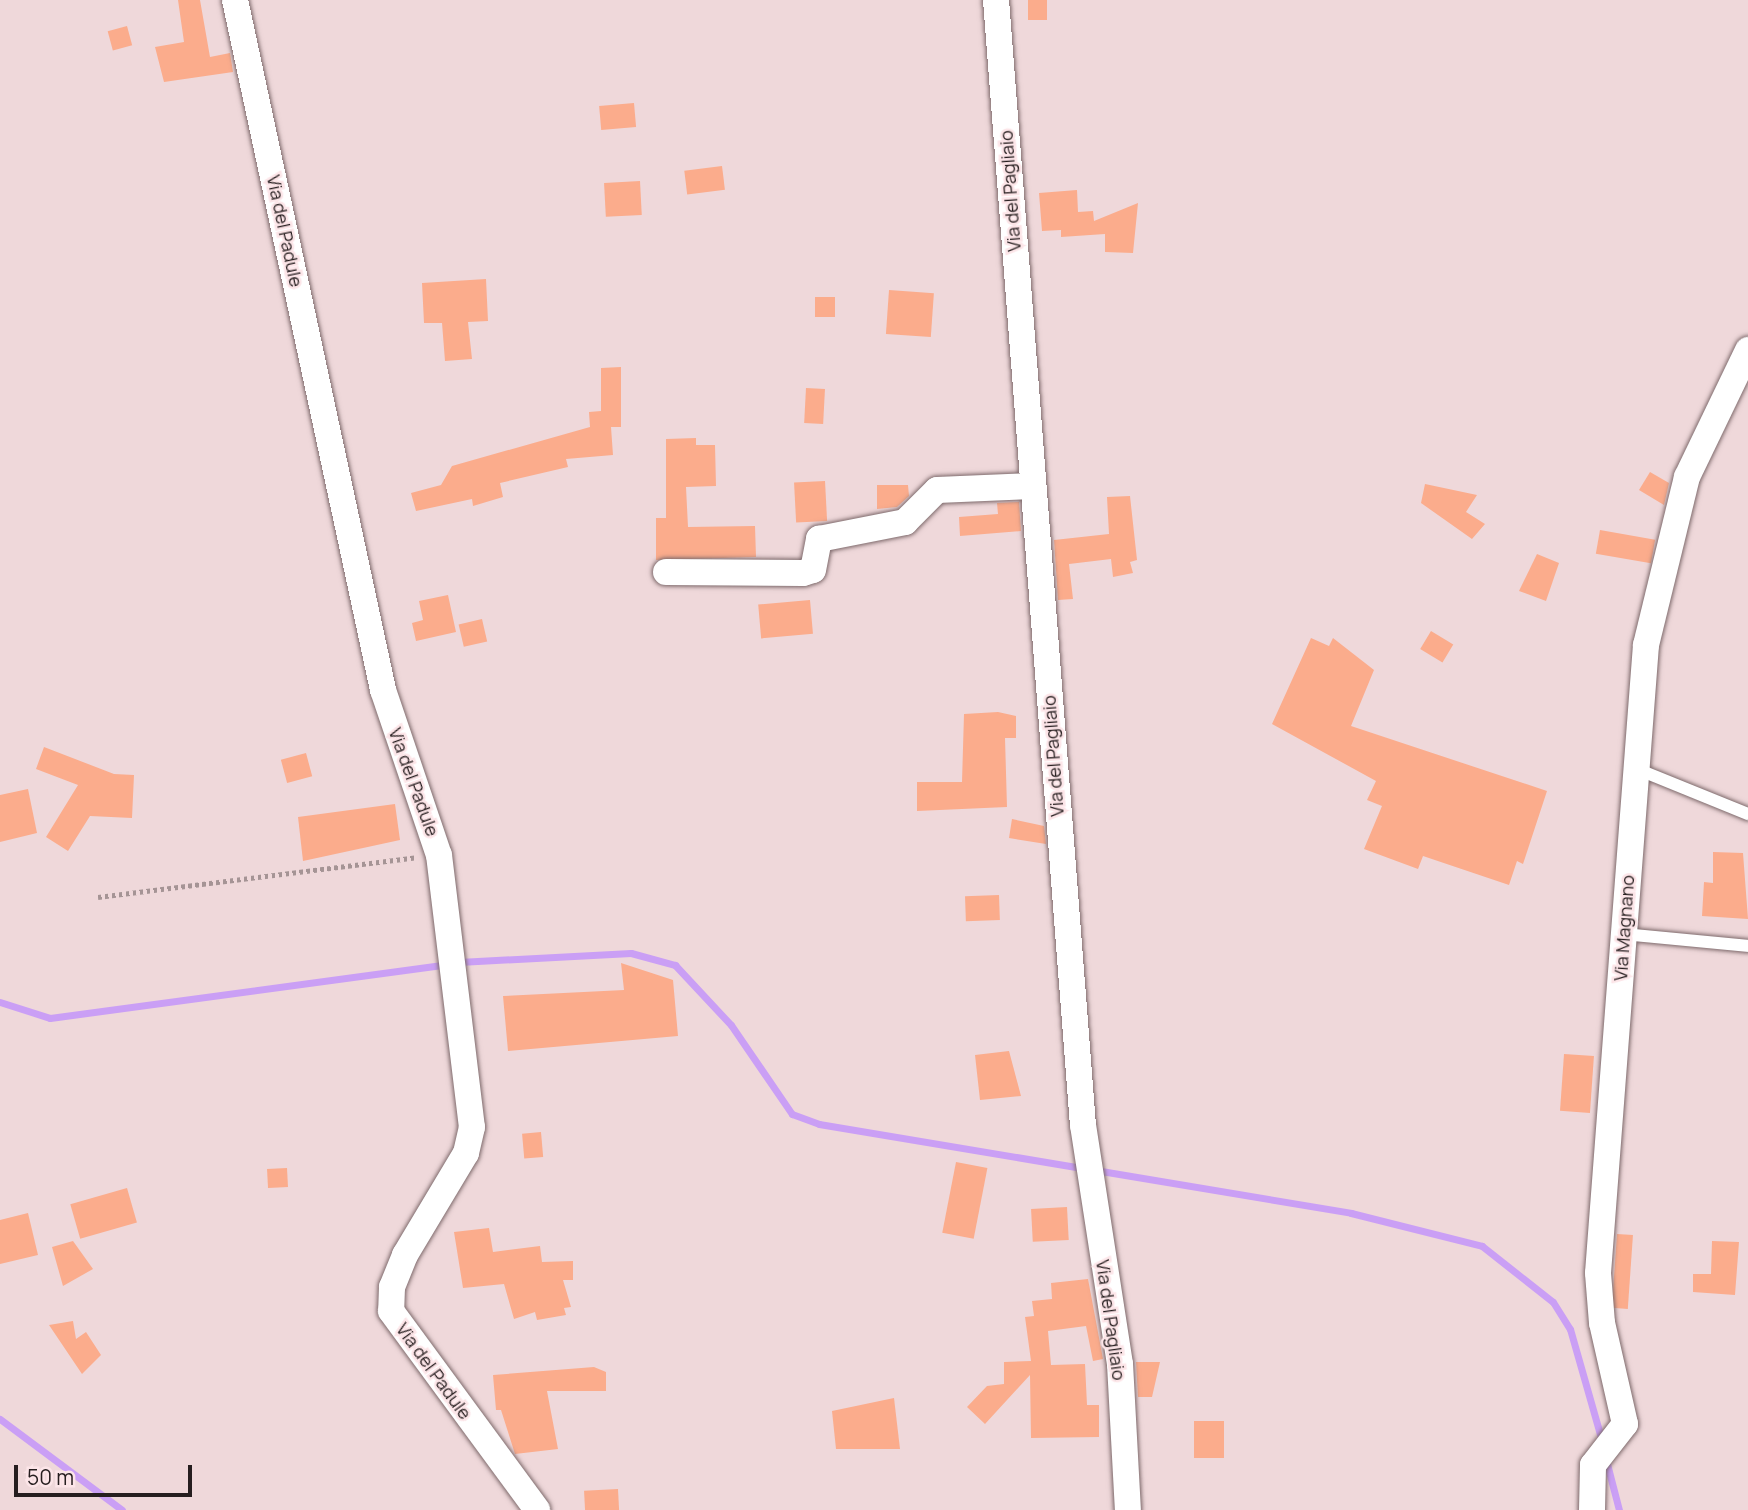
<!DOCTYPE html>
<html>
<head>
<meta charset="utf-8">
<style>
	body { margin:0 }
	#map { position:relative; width:1748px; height:1510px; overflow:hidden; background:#efd8da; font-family:Manrope,sans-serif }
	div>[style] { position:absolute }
	.stream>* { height:7px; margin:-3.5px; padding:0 3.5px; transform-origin:3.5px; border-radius:3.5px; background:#ca9ff5 }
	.building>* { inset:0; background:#fbac8c; transform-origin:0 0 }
	.path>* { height:4.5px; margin-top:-2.25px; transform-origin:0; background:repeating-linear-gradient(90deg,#a59495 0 3.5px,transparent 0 7px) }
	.roads { filter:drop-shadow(0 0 2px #7e6a6c) drop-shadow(0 0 2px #7e6a6c) }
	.service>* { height:12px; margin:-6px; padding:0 6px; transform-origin:6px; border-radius:6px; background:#fff }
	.minor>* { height:26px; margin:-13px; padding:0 13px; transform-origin:13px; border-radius:13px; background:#fff }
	span { translate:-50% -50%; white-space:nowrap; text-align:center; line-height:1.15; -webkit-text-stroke:5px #fce5e8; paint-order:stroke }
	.street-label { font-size:18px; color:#261e1f }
	.scale { position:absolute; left:14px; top:1465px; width:178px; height:32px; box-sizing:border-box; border:4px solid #261e1f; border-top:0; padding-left:9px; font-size:21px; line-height:24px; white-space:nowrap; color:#261e1f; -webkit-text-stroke:5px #fce5e8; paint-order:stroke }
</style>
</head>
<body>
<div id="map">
	<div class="stream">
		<div style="left:459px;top:962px;width:172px;rotate:-3deg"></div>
		<div style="left:631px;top:953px;width:46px;rotate:15.3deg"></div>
		<div style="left:675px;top:965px;width:82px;rotate:47deg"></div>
		<div style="left:731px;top:1025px;width:108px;rotate:55.6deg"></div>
		<div style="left:792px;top:1114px;width:29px;rotate:20deg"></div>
		<div style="left:819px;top:1124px;width:268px;rotate:9.5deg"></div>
		<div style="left:0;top:1002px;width:52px;rotate:17.7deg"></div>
		<div style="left:50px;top:1018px;width:401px;rotate:-7.7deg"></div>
		<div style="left:1095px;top:1170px;width:260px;rotate:9.5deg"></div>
		<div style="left:1351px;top:1213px;width:135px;rotate:14.1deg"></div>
		<div style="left:1482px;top:1246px;width:90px;rotate:38.3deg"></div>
		<div style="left:1553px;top:1302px;width:32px;rotate:58deg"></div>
		<div style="left:1570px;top:1329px;width:116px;rotate:74.1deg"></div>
		<div style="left:0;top:1419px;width:152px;rotate:36.7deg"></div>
		<div style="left:1606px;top:1460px;width:52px;rotate:75.4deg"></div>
	</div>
	<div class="building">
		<div style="clip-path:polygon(178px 0,200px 0,210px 57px,230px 53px,233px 72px,164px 82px,155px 47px,184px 42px)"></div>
		<div style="left:1028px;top:0;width:19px;height:20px"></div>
		<div style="left:127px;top:26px;width:20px;height:20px;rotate:75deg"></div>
		<div style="left:634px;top:103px;width:24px;height:35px;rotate:85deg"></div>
		<div style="left:722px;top:166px;width:24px;height:38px;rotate:83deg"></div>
		<div style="left:640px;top:181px;width:34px;height:36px;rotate:87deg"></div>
		<div style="clip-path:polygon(1077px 190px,1078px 212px,1093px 211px,1094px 221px,1138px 203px,1133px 253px,1105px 252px,1105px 234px,1061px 237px,1061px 230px,1042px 231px,1039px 193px)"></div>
		<div style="clip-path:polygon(486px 279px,488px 321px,468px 322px,472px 359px,445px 361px,442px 323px,424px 323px,422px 283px)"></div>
		<div style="left:889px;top:290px;width:45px;height:44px;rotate:4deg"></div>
		<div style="left:815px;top:297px;width:20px;height:20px"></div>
		<div style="clip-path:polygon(621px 367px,621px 427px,611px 427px,613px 455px,566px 459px,568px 467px,500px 483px,503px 497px,473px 506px,472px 499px,416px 511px,411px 493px,441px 485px,452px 466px,590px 427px,589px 412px,601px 411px,601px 368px)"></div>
		<div style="left:806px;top:388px;width:19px;height:35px;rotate:3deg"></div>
		<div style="clip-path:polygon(696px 438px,696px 445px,715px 445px,716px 486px,686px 487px,688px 527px,755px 526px,756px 557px,656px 560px,656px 518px,666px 518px,666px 439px)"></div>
		<div style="clip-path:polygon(1650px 472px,1669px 483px,1664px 505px,1639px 490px)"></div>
		<div style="left:825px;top:481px;width:40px;height:31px;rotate:87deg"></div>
		<div style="clip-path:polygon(1425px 484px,1477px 495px,1466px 512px,1485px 524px,1472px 539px,1421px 503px)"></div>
		<div style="clip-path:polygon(877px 485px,908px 485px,909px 496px,897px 507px,877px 509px)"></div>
		<div style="clip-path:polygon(1130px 496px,1137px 560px,1130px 562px,1133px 573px,1113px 577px,1111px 559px,1069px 564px,1073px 599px,1058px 600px,1054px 540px,1109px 534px,1107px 497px)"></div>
		<div style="clip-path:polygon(1019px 502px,1021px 531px,960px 536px,959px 517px,998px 514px,997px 503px)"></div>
		<div style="left:1600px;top:530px;width:56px;height:24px;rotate:10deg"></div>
		<div style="clip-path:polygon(1537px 554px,1559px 563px,1546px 601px,1519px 591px)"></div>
		<div style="clip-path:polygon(448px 595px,456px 632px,416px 641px,412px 623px,423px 620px,419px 601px)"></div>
		<div style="left:810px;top:600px;width:34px;height:52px;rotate:85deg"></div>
		<div style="left:482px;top:619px;width:23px;height:24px;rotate:77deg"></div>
		<div style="left:1431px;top:631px;width:26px;height:21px;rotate:31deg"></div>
		<div style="clip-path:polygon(1311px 638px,1329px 646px,1333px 638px,1374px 670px,1351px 726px,1547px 791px,1523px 864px,1517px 861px,1509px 885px,1423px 856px,1418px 869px,1364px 849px,1382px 806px,1367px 800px,1376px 781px,1272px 724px)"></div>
		<div style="clip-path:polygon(998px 712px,1016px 716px,1016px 738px,1005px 738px,1007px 807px,917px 811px,917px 782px,962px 782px,964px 714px)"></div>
		<div style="clip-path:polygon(44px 747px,114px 774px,134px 775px,132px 818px,90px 816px,68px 851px,46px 837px,78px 785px,36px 769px)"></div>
		<div style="left:306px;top:753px;width:24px;height:26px;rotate:75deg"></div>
		<div style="clip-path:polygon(28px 789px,37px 833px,0 842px,0 795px)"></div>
		<div style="clip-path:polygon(395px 804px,400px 840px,303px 861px,298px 817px)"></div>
		<div style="clip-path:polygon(1012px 819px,1044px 826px,1046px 844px,1009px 838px)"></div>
		<div style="clip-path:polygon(1713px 852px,1743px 853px,1748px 919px,1702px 916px,1704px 882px,1713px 883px)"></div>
		<div style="left:999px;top:895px;width:25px;height:34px;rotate:88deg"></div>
		<div style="clip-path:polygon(621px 963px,673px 980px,678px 1036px,508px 1051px,503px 996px,624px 990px)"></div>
		<div style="clip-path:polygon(1009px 1051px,1021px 1096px,980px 1100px,975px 1055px)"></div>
		<div style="left:1564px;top:1054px;width:30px;height:57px;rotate:4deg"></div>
		<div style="left:541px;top:1132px;width:25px;height:19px;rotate:85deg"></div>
		<div style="left:956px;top:1162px;width:32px;height:72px;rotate:11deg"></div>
		<div style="left:287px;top:1168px;width:19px;height:20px;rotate:87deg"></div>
		<div style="left:127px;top:1188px;width:36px;height:59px;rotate:74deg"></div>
		<div style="left:1067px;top:1207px;width:33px;height:36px;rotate:87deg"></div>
		<div style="clip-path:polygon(28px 1213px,38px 1255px,0 1264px,0 1220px)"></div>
		<div style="clip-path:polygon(489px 1228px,493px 1252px,540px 1246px,542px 1262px,573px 1261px,573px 1280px,563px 1280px,571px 1307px,564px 1308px,566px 1315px,537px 1320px,535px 1312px,514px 1319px,504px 1284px,463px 1288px,454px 1232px)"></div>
		<div style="left:1617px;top:1234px;width:16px;height:74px;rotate:4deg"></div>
		<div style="clip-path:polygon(73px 1241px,93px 1269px,63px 1286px,52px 1247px)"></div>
		<div style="clip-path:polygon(1712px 1241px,1739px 1242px,1735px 1295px,1693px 1292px,1693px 1274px,1711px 1274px)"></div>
		<div style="clip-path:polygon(1088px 1279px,1103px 1359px,1093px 1361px,1086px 1326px,1048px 1331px,1051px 1365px,1085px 1364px,1087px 1405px,1099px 1405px,1099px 1437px,1031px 1438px,1030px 1375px,985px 1424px,967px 1407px,987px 1386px,1004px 1384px,1004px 1362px,1031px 1361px,1025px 1317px,1034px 1316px,1032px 1301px,1052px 1299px,1051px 1283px)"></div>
		<div style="clip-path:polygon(73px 1321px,76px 1339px,86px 1332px,101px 1355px,82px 1374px,49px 1325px)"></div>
		<div style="clip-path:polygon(1136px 1362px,1160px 1362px,1152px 1397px,1138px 1397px)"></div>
		<div style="clip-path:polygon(594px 1367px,606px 1372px,606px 1391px,547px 1391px,558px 1449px,515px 1454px,501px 1410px,496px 1410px,493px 1375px)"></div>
		<div style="clip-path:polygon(894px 1398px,900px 1449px,836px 1449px,832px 1411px)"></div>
		<div style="left:1194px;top:1421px;width:30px;height:37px"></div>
		<div style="left:618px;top:1489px;width:21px;height:34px;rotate:87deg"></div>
	</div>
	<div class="path">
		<div style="left:98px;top:897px;width:321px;rotate:-7.1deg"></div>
	</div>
	<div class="roads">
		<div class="service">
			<div style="left:1637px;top:769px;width:120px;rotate:22.1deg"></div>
			<div style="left:1624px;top:934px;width:125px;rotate:5.5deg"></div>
		</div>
		<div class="minor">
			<div style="left:235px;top:0;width:706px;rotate:77.89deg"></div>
			<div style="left:383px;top:690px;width:174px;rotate:71.3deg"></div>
			<div style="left:439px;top:855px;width:274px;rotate:83.1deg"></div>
			<div style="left:472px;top:1127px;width:27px;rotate:103deg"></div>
			<div style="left:466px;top:1153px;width:119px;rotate:120.9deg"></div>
			<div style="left:405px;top:1255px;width:35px;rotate:112deg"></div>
			<div style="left:392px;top:1287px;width:24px;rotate:92deg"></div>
			<div style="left:391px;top:1311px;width:247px;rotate:53.7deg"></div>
			<div style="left:996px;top:0;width:1128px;rotate:85.58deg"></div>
			<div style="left:1083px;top:1125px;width:242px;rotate:81.2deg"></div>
			<div style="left:1120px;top:1364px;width:146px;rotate:86.9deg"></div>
			<div style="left:666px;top:572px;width:137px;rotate:0.4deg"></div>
			<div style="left:803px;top:573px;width:10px;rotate:-17deg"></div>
			<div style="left:813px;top:570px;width:32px;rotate:-79deg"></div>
			<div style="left:819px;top:539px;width:88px;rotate:-11.2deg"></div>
			<div style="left:905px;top:522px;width:45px;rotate:-45deg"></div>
			<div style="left:937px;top:490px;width:95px;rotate:-2.4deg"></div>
			<div style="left:1592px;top:1510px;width:45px;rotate:-88.7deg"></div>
			<div style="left:1593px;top:1465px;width:52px;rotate:-52deg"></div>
			<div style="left:1625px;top:1424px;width:104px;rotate:-102.8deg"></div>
			<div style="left:1602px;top:1323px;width:50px;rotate:-94.6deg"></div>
			<div style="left:1598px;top:1273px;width:630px;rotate:-85.63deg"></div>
			<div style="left:1646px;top:645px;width:173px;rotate:-76.3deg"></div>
			<div style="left:1687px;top:477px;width:141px;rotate:-64.3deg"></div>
		</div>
	</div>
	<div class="street-label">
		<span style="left:1010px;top:191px;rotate:-94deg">Via del Pagliaio</span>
		<span style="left:285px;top:231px;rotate:78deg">Via del Padule</span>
		<span style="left:1053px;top:756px;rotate:-94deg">Via del Pagliaio</span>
		<span style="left:414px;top:782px;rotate:70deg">Via del Padule</span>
		<span style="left:1624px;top:928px;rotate:-86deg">Via Magnano</span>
		<span style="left:1111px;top:1320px;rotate:82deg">Via del Pagliaio</span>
		<span style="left:434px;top:1371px;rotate:54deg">Via del Padule</span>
	</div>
	<div class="scale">50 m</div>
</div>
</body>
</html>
